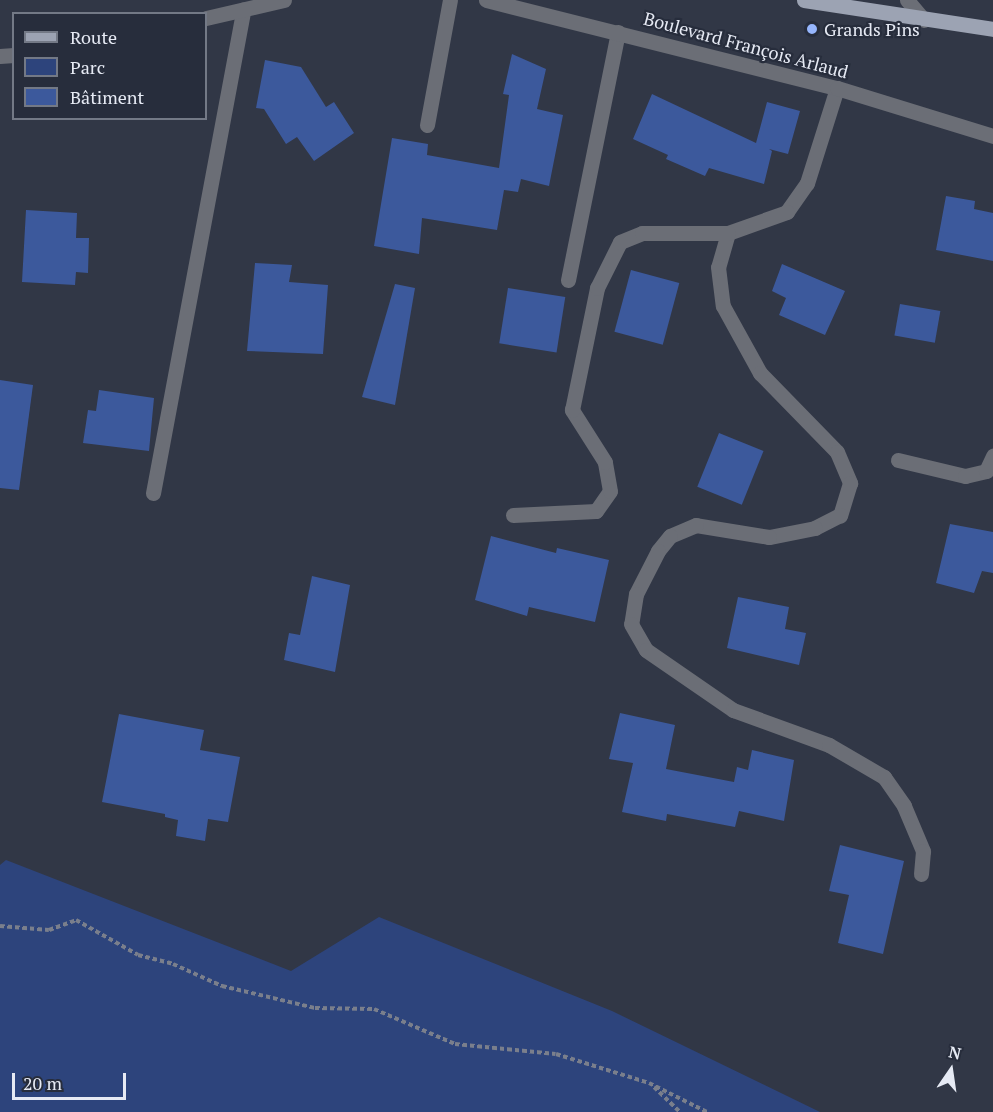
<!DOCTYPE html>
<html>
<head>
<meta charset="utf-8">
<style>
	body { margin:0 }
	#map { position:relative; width:993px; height:1112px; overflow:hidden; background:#313746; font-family:"PT Serif",serif }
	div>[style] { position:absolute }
	.green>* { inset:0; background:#2d447c }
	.building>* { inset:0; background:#3c599c; transform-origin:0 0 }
	.path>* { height:4px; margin-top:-2px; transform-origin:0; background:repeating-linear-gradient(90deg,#7a7f8c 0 4.5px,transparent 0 7.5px) }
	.service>* { height:15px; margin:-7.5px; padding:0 7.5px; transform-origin:7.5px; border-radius:7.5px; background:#6b6e76 }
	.minor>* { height:15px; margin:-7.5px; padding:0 7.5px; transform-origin:7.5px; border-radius:7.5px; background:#6b6e76 }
	.primary>* { height:15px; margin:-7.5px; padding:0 7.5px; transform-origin:7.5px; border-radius:7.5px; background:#9ca3b3 }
	.dots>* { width:16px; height:16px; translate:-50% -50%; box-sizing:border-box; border:3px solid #272d3c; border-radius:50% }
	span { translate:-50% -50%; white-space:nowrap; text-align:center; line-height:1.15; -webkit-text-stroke:4.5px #272d3c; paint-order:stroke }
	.poi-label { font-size:18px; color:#e6eaf4 }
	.left { translate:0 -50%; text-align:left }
	.street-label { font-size:18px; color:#e6eaf4 }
	.legend { position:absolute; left:12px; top:12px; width:195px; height:108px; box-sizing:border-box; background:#272d3c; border:2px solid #737986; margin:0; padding:8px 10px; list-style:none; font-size:18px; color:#e6eaf4 }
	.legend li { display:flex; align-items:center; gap:12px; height:30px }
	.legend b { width:30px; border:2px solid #737986 }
	.north { position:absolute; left:921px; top:1040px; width:60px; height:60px; -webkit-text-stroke:4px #272d3c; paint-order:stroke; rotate:13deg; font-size:16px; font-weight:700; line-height:24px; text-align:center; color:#e6eaf4 }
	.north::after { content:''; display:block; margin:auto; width:21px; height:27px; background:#e6eaf4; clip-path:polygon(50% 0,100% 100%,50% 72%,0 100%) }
	.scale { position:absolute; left:12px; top:1073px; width:114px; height:27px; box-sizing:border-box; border:3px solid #e6eaf4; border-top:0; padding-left:8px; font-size:18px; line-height:21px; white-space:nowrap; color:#e6eaf4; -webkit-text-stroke:4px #272d3c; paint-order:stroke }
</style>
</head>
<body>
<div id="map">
	<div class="green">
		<div style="clip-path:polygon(6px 860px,291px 971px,379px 917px,612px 1011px,820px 1112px,0 1112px,0 865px)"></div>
	</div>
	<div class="building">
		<div style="clip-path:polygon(512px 54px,546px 69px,537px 109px,563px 115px,549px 186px,521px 179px,518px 192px,504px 190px,497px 230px,422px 218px,419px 254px,374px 246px,392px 138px,428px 144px,427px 155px,499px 168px,509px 95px,503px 94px)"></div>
		<div style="clip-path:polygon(265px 60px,301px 67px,326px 107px,334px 102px,354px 133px,314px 161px,297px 137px,286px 144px,264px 109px,256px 108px)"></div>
		<div style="clip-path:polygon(652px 94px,756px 143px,767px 102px,800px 111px,788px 154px,769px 149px,772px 151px,764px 184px,709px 168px,705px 176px,666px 159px,668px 155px,633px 139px)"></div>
		<div style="clip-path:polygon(946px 196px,975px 201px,974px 209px,993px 213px,993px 261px,936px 250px)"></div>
		<div style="clip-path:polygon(26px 210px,77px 213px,76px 238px,89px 238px,88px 273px,76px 272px,75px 285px,22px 282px)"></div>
		<div style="clip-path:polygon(255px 263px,292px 265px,289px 282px,328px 285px,323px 354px,247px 351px)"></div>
		<div style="clip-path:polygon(782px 264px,845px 291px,825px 335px,779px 315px,786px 298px,772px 291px)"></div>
		<div style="left:631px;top:270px;width:50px;height:64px;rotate:15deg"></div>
		<div style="clip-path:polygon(395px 284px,415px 288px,395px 405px,362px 397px)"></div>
		<div style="left:508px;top:288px;width:58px;height:56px;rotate:9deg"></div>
		<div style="left:900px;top:304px;width:41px;height:32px;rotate:10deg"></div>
		<div style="clip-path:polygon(0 380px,33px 385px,19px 490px,0 488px)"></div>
		<div style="clip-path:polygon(99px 390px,154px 398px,149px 451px,83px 443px,88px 410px,96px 411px)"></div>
		<div style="left:719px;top:433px;width:48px;height:58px;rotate:22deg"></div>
		<div style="clip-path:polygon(950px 524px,993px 532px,993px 573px,982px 571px,974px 593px,936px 583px)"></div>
		<div style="clip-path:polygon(491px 536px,556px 553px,557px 548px,609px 560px,595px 622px,529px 607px,527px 616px,475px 600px)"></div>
		<div style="clip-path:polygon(312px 576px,350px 585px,335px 672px,284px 660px,289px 633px,300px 635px)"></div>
		<div style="clip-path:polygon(738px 597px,789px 607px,785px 629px,806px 633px,799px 665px,727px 648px)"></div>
		<div style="clip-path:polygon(620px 713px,675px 725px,666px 769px,734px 782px,737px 767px,748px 770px,752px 750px,794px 760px,784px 821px,739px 811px,735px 827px,667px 814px,666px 821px,622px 812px,633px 763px,609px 759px)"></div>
		<div style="clip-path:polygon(119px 714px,204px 730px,200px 750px,240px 757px,228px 822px,208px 819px,205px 841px,176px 836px,178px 820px,165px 817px,165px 814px,102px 802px)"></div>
		<div style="clip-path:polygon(840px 845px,904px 861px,883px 954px,838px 943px,849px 895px,829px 891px)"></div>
	</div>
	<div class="path">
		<div style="left:0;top:926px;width:49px;rotate:4.7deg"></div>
		<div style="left:49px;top:930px;width:29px;rotate:-20deg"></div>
		<div style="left:76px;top:920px;width:71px;rotate:29.4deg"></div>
		<div style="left:138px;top:955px;width:36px;rotate:14deg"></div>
		<div style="left:173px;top:964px;width:54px;rotate:24.2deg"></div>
		<div style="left:222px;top:986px;width:96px;rotate:13.3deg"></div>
		<div style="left:315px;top:1008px;width:59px;rotate:1deg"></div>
		<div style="left:374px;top:1009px;width:88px;rotate:23.4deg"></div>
		<div style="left:455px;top:1044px;width:101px;rotate:5.7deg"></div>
		<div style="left:556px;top:1054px;width:97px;rotate:17.3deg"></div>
		<div style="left:649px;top:1083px;width:65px;rotate:26.6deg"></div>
		<div style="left:654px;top:1087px;width:36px;rotate:44deg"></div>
	</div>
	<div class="service">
		<div style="left:907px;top:0;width:26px;rotate:50deg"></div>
		<div style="left:837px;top:88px;width:100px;rotate:107.5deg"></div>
		<div style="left:807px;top:183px;width:35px;rotate:125deg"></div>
		<div style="left:787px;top:212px;width:63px;rotate:160.4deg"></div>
		<div style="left:728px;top:233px;width:35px;rotate:106deg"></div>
		<div style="left:718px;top:267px;width:39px;rotate:83deg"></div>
		<div style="left:723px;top:306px;width:77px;rotate:61.1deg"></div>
		<div style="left:760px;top:373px;width:110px;rotate:45.7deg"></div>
		<div style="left:837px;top:452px;width:34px;rotate:67deg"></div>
		<div style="left:850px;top:483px;width:34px;rotate:107deg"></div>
		<div style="left:840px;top:515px;width:28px;rotate:153deg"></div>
		<div style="left:815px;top:528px;width:47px;rotate:168.9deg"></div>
		<div style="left:769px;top:537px;width:74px;rotate:-170.7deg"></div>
		<div style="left:696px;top:525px;width:28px;rotate:157deg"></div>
		<div style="left:670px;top:536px;width:19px;rotate:129deg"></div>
		<div style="left:658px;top:551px;width:48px;rotate:117.1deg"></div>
		<div style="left:636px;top:594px;width:30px;rotate:99deg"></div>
		<div style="left:631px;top:624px;width:30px;rotate:60deg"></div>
		<div style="left:646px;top:650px;width:106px;rotate:34.6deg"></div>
		<div style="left:733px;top:710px;width:102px;rotate:20deg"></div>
		<div style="left:829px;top:745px;width:64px;rotate:30.2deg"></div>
		<div style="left:884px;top:777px;width:35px;rotate:55deg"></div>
		<div style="left:904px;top:806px;width:49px;rotate:67.1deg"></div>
		<div style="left:923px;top:851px;width:23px;rotate:95deg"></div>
		<div style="left:427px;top:125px;width:127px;rotate:-79.6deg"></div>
		<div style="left:568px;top:280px;width:253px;rotate:-78.6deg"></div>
		<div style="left:898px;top:460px;width:69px;rotate:13.4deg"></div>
		<div style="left:965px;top:476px;width:22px;rotate:-13deg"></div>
		<div style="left:986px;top:471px;width:17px;rotate:-65deg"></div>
		<div style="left:153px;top:493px;width:492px;rotate:-79.4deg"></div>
		<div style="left:513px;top:515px;width:83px;rotate:-2.8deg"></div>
		<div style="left:596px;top:511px;width:24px;rotate:-55deg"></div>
		<div style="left:610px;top:491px;width:29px;rotate:-100deg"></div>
		<div style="left:605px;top:462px;width:62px;rotate:-122.4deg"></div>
		<div style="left:572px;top:410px;width:125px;rotate:-78.4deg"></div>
		<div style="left:597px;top:288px;width:51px;rotate:-63.4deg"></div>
		<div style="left:620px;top:242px;width:24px;rotate:-22deg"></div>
		<div style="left:642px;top:233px;width:86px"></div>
	</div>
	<div class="minor">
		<div style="left:486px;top:0;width:362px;rotate:14.1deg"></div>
		<div style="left:837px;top:88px;width:163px;rotate:17.1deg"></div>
		<div style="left:206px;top:18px;width:80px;rotate:-13deg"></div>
		<div style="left:0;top:56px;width:14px;rotate:-4deg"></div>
	</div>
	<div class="primary">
		<div style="left:804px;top:0;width:191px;rotate:8.7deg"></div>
	</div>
	<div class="dots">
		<div style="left:812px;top:29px;background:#96b6fd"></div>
	</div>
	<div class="poi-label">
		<span class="left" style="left:824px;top:29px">Grands Pins</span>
	</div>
	<div class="street-label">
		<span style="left:746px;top:45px;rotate:15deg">Boulevard François Arlaud</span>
	</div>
	<ul class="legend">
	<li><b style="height:8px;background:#9ca3b3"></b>Route</li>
	<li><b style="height:16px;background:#2d447c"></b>Parc</li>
	<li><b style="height:16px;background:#3c599c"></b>Bâtiment</li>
	</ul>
	<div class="north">N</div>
	<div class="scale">20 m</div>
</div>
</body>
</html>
